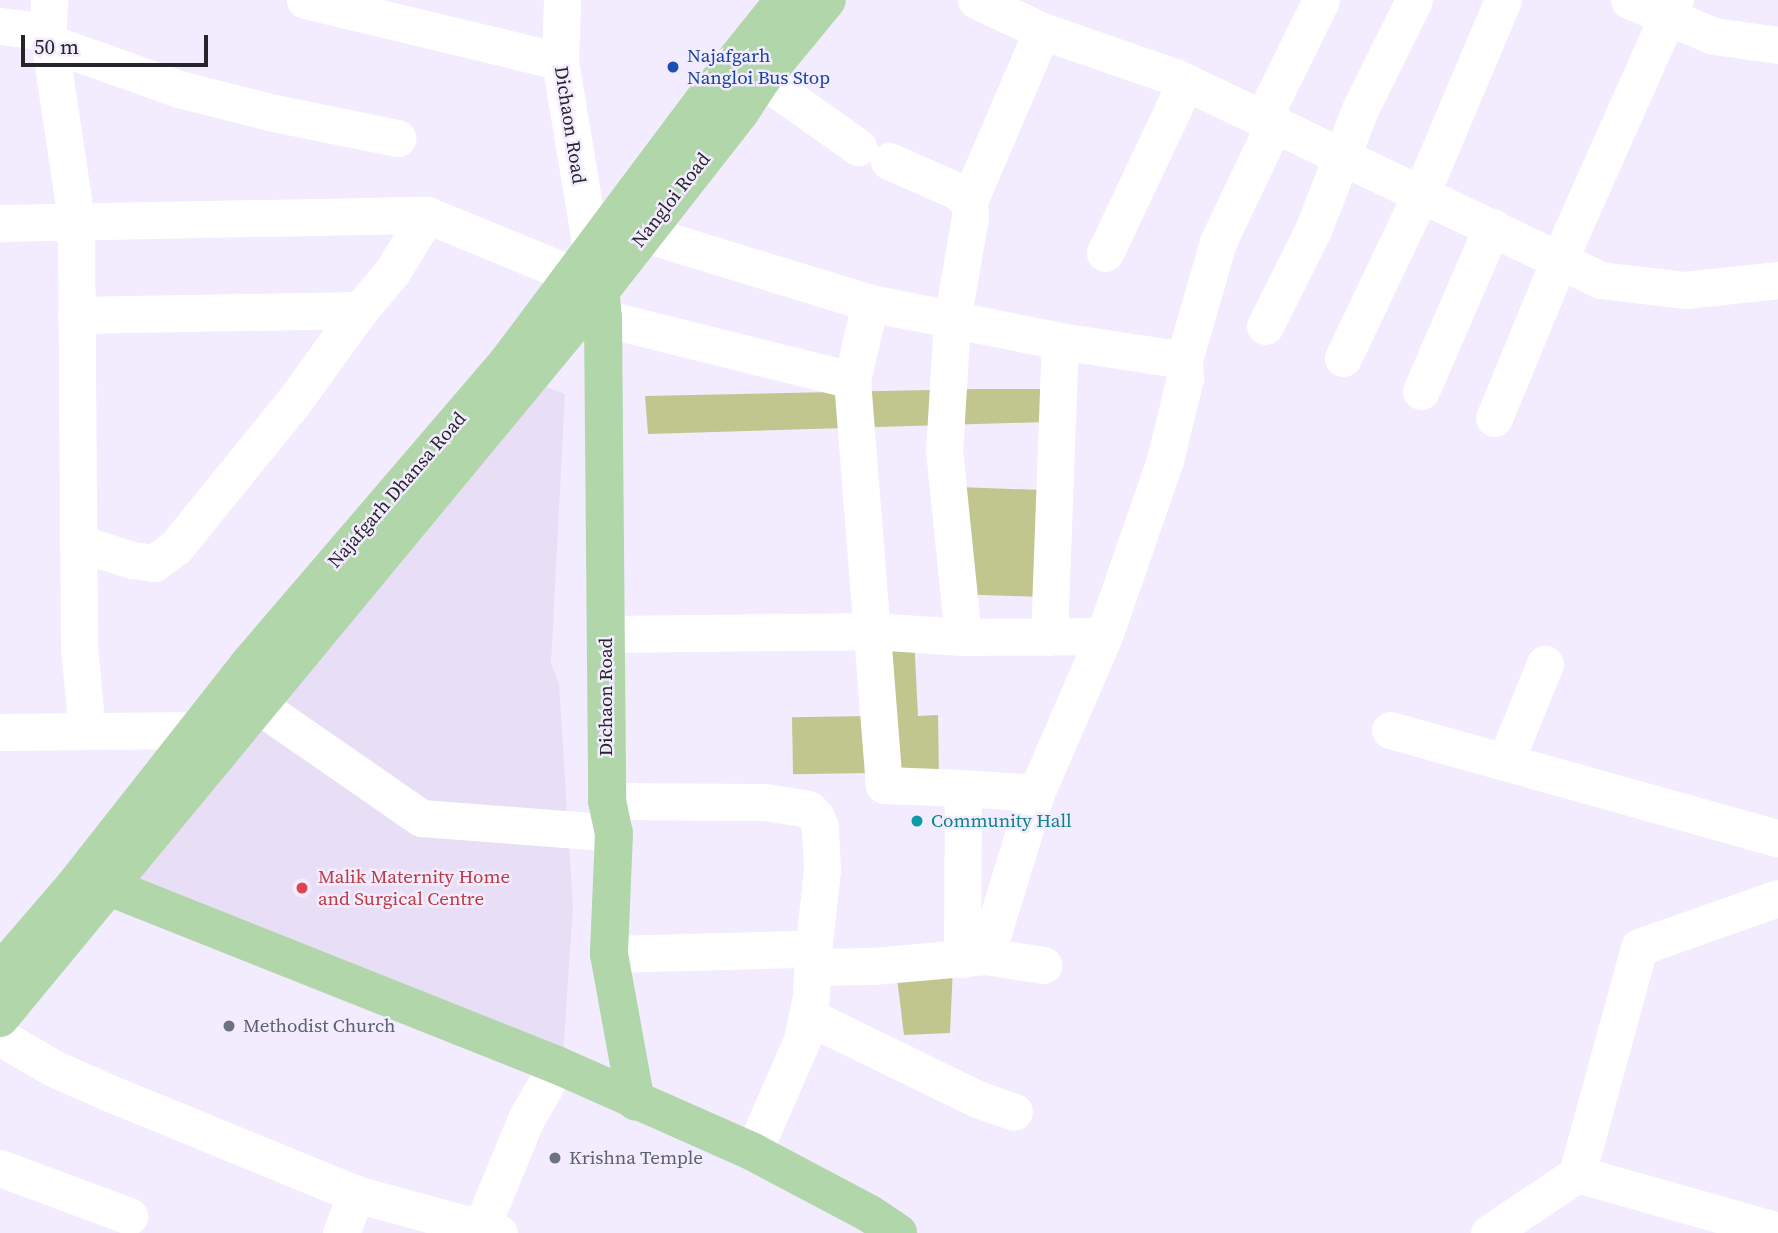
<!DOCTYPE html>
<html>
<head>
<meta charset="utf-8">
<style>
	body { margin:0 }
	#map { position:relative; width:1778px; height:1233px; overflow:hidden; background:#f2ecfe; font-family:"Source Serif 4",serif }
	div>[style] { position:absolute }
	.built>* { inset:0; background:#e8dff7 }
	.green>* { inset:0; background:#c1c68e; transform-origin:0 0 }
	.minor>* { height:37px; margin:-18.5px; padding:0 18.5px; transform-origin:18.5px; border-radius:18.5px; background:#fff }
	.major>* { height:38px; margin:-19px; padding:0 19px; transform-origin:19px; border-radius:19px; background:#b1d6aa }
	.dots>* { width:19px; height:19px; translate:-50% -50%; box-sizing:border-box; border:4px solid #f2ecfe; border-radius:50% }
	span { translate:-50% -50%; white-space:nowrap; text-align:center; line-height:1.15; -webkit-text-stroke:5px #f2ecfe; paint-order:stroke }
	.transit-label { font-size:19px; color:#164399 }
	.left { translate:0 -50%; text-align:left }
	.street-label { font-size:19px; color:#27242c }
	.culture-label { font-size:19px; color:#0d838f }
	.health-label { font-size:19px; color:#be3a42 }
	.worship-label { font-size:19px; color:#5b616d }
	.scale { position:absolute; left:21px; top:35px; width:187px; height:32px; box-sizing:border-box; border:4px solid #27242c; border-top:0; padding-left:9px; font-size:21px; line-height:24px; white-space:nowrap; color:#27242c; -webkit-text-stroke:5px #f2ecfe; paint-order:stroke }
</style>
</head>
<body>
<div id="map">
	<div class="built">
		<div style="clip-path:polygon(546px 387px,565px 394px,551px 664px,559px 683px,573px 906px,563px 1057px,132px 878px)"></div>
	</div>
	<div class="green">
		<div style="clip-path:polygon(978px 389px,1047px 389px,1046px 422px,648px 434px,645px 396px)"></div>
		<div style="left:1043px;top:490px;width:107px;height:92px;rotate:92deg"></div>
		<div style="clip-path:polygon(914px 636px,918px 716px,938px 715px,939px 779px,894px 776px,881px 638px)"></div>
		<div style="left:870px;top:716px;width:57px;height:78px;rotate:89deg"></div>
		<div style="clip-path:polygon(953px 967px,950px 1033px,904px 1035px,896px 970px)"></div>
	</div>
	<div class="minor">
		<div style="left:49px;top:0;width:32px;rotate:92deg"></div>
		<div style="left:48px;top:32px;width:190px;rotate:81.5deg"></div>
		<div style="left:76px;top:220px;width:427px;rotate:89.6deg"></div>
		<div style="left:79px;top:647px;width:84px;rotate:84.6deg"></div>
		<div style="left:305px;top:0;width:262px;rotate:13.5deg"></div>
		<div style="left:562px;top:0;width:61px;rotate:91.9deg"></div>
		<div style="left:560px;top:61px;width:190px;rotate:80.6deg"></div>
		<div style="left:976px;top:0;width:73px;rotate:25.2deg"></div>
		<div style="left:1042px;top:31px;width:141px;rotate:19.1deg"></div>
		<div style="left:1175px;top:77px;width:471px;rotate:25.5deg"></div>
		<div style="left:1600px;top:280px;width:86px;rotate:6.7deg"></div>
		<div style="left:1685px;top:290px;width:94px;rotate:-6.1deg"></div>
		<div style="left:1629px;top:0;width:92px;rotate:23deg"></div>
		<div style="left:1714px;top:36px;width:65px;rotate:8deg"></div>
		<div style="left:0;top:26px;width:48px;rotate:7.1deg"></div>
		<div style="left:50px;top:43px;width:137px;rotate:19.6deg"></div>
		<div style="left:179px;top:89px;width:98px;rotate:14.2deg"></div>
		<div style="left:274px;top:113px;width:126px;rotate:11.5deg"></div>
		<div style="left:762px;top:79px;width:118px;rotate:35.3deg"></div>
		<div style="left:1263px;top:118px;width:131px;rotate:-63.8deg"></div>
		<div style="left:889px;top:161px;width:74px;rotate:23.8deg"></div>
		<div style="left:957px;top:191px;width:16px;rotate:40deg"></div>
		<div style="left:969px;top:201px;width:16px;rotate:86deg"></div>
		<div style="left:970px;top:217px;width:106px;rotate:99.8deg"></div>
		<div style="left:952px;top:321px;width:129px;rotate:93.5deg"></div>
		<div style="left:944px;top:450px;width:188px;rotate:84.2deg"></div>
		<div style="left:969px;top:201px;width:185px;rotate:-66.8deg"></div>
		<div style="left:0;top:223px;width:427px;rotate:-1.1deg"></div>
		<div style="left:427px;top:215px;width:156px;rotate:22.3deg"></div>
		<div style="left:645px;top:234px;width:235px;rotate:17deg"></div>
		<div style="left:870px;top:303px;width:194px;rotate:11.3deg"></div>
		<div style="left:1060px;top:341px;width:125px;rotate:8.7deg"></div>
		<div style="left:1184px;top:360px;width:18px;rotate:87deg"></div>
		<div style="left:1185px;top:378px;width:84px;rotate:103.7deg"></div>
		<div style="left:1165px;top:460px;width:186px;rotate:109.1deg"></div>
		<div style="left:1104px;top:636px;width:171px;rotate:113.4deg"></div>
		<div style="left:1036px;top:793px;width:170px;rotate:107.1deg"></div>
		<div style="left:1105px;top:253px;width:189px;rotate:-64.7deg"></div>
		<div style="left:870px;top:303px;width:79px;rotate:103.2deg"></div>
		<div style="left:852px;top:380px;width:406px;rotate:85.5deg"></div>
		<div style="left:884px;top:785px;width:79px;rotate:2.2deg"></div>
		<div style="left:76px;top:315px;width:284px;rotate:-1deg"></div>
		<div style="left:603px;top:318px;width:257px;rotate:14deg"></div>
		<div style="left:1265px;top:326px;width:107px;rotate:-63.4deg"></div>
		<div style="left:1313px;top:230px;width:132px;rotate:-68.7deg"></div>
		<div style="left:1361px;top:107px;width:119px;rotate:-63.6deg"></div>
		<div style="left:1343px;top:358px;width:182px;rotate:-64.6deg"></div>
		<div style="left:1421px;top:194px;width:211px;rotate:-67.1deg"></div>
		<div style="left:1184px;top:360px;width:123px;rotate:-73.9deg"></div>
		<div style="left:1218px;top:242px;width:131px;rotate:-64.6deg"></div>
		<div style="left:1421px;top:391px;width:179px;rotate:-66.6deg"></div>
		<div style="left:1494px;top:418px;width:171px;rotate:-67.6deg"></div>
		<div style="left:1559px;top:260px;width:285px;rotate:-66deg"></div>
		<div style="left:78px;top:543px;width:57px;rotate:17.5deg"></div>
		<div style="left:132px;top:560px;width:22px;rotate:8deg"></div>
		<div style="left:154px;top:563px;width:26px;rotate:-36deg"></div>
		<div style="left:175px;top:548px;width:191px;rotate:-51deg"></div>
		<div style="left:295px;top:400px;width:111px;rotate:-54.2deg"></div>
		<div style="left:360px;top:310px;width:50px;rotate:-49.9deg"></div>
		<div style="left:392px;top:272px;width:67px;rotate:-58.4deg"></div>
		<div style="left:606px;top:634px;width:267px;rotate:-0.6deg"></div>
		<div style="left:873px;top:631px;width:90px;rotate:3.8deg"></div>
		<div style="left:963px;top:637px;width:141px;rotate:-0.4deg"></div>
		<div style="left:1049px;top:637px;width:296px;rotate:-87.9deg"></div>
		<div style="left:258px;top:705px;width:198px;rotate:34.7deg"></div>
		<div style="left:421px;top:818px;width:194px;rotate:4.4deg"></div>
		<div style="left:1390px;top:730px;width:403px;rotate:15.6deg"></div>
		<div style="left:0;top:732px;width:195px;rotate:-0.6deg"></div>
		<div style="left:1505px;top:762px;width:106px;rotate:-67.8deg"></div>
		<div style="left:607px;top:801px;width:158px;rotate:0.4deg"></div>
		<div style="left:765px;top:802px;width:44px;rotate:9.2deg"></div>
		<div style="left:808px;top:809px;width:11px;rotate:45deg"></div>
		<div style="left:816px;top:817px;width:11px;rotate:68deg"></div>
		<div style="left:820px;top:827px;width:43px;rotate:87.3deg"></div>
		<div style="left:822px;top:870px;width:81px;rotate:96.3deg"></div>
		<div style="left:609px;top:954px;width:197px;rotate:-1.5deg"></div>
		<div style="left:806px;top:949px;width:7px;rotate:16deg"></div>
		<div style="left:813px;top:951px;width:45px;rotate:92.5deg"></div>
		<div style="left:811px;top:996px;width:45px;rotate:101.6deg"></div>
		<div style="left:802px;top:1040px;width:122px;rotate:113.6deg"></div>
		<div style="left:962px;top:959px;width:171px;rotate:-89.7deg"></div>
		<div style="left:963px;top:788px;width:73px;rotate:3.9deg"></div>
		<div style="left:814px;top:967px;width:59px;rotate:-1deg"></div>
		<div style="left:873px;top:966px;width:113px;rotate:-5.1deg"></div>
		<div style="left:986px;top:956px;width:58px;rotate:9deg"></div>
		<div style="left:807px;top:1016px;width:189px;rotate:26deg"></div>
		<div style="left:977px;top:1099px;width:39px;rotate:19deg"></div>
		<div style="left:0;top:1037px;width:61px;rotate:30.3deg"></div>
		<div style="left:53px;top:1068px;width:64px;rotate:23.8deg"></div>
		<div style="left:112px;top:1094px;width:264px;rotate:22.3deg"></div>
		<div style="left:356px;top:1194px;width:148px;rotate:15.3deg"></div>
		<div style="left:0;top:1168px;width:138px;rotate:20.4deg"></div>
		<div style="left:1577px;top:1174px;width:209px;rotate:15.8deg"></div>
		<div style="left:341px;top:1233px;width:42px;rotate:-69deg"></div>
		<div style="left:479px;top:1233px;width:123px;rotate:-67.6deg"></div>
		<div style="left:526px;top:1119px;width:62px;rotate:-60.1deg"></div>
		<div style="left:1489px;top:1233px;width:106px;rotate:-33.8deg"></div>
		<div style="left:1577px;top:1174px;width:235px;rotate:-74.7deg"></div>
		<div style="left:1639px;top:947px;width:147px;rotate:-19.4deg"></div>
	</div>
	<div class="major">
		<div style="left:599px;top:278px;width:40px;rotate:84.3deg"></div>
		<div style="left:603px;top:318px;width:483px;rotate:89.5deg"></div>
		<div style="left:607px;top:801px;width:33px;rotate:78deg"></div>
		<div style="left:614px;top:833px;width:121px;rotate:92.4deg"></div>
		<div style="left:609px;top:954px;width:150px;rotate:79.7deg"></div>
		<div style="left:87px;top:878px;width:506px;rotate:21.7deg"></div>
		<div style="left:557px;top:1065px;width:214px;rotate:23.9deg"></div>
		<div style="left:753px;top:1152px;width:132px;rotate:27.9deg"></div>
		<div style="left:870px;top:1214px;width:34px;rotate:34deg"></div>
		<div style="left:0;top:972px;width:115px;rotate:-49.2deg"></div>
		<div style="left:75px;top:885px;width:280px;rotate:-51.8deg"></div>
		<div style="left:248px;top:665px;width:398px;rotate:-49.4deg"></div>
		<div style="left:507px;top:363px;width:334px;rotate:-53.2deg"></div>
		<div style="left:707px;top:96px;width:123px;rotate:-51.3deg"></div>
		<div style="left:0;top:1018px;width:939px;rotate:-50.44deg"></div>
		<div style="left:598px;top:294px;width:232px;rotate:-52deg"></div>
		<div style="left:741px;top:111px;width:38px;rotate:-57deg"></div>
		<div style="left:762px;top:79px;width:102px;rotate:-50.6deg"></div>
	</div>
	<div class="dots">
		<div style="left:673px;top:67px;background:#1a4fb4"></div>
		<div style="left:917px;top:821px;background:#0f9aa8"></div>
		<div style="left:302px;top:888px;background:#e0444e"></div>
		<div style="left:229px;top:1026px;background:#6b7280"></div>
		<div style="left:555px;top:1158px;background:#6b7280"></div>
	</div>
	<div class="transit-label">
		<span class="left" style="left:687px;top:67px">Najafgarh<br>Nangloi Bus Stop</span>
	</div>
	<div class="street-label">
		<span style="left:570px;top:125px;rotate:81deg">Dichaon Road</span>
		<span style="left:671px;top:200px;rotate:-52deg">Nangloi Road</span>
		<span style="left:397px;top:490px;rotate:-49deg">Najafgarh Dhansa Road</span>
		<span style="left:606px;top:697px;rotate:-90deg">Dichaon Road</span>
	</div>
	<div class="culture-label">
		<span class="left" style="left:931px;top:821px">Community Hall</span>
	</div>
	<div class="health-label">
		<span class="left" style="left:318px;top:888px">Malik Maternity Home<br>and Surgical Centre</span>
	</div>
	<div class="worship-label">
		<span class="left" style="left:243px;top:1026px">Methodist Church</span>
		<span class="left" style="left:569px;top:1158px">Krishna Temple</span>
	</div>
	<div class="scale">50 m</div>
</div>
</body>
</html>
